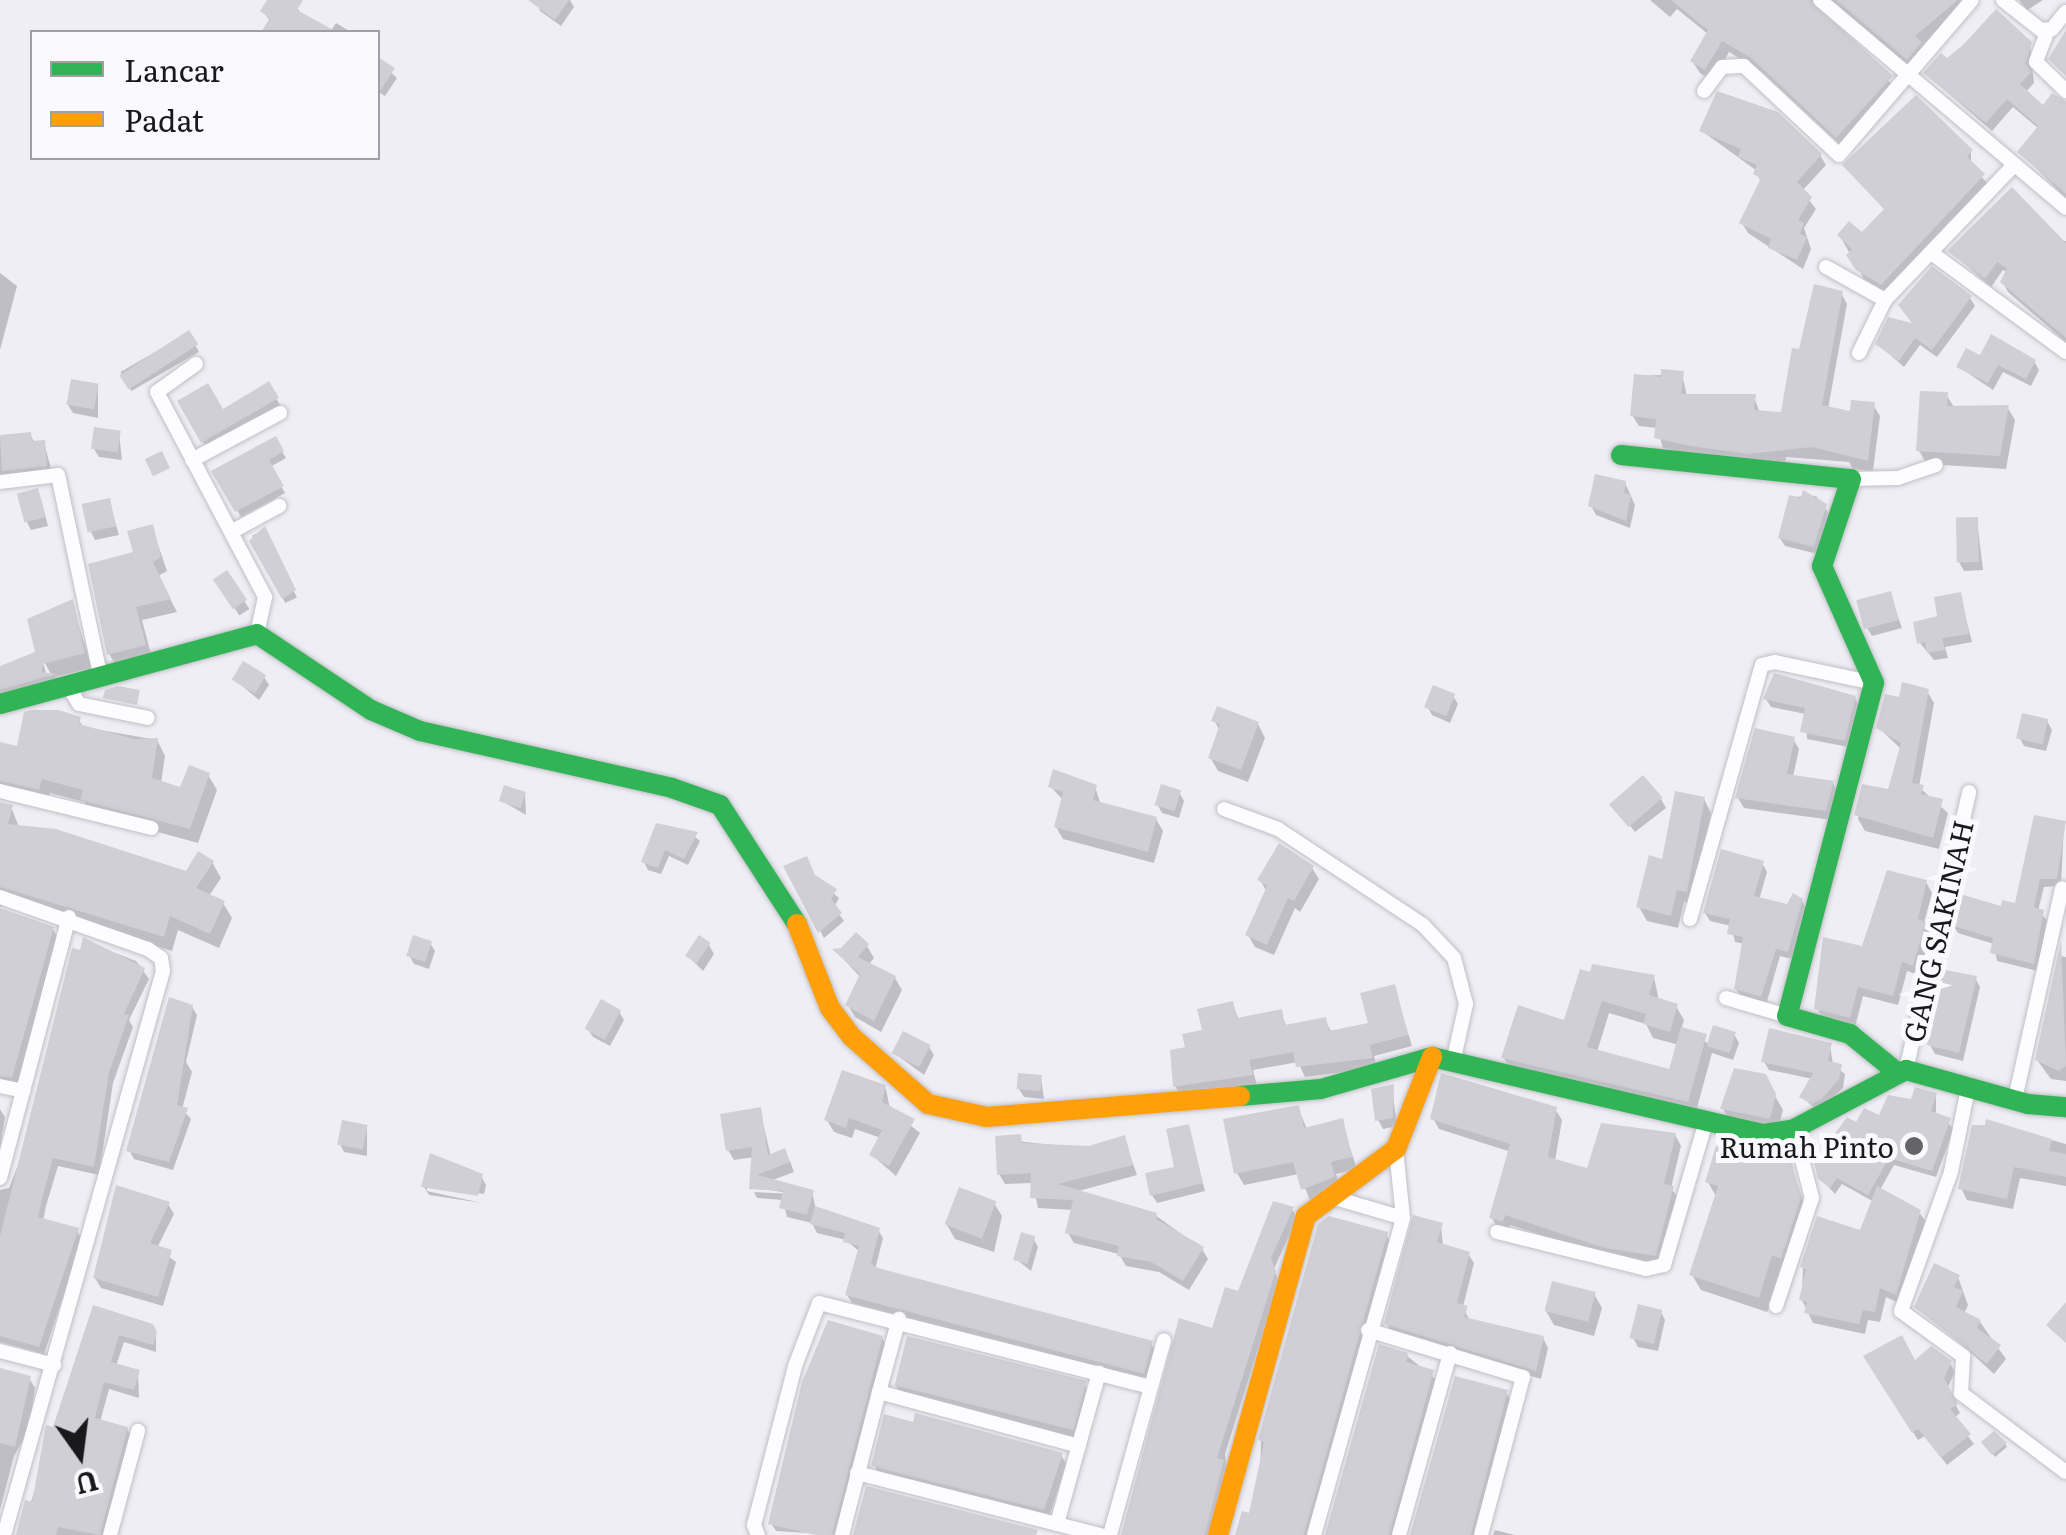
<!DOCTYPE html>
<html>
<head>
<meta charset="utf-8">
<style>
	body { margin:0 }
	#map { position:relative; width:2066px; height:1535px; overflow:hidden; background:#efeef5; font-family:Literata,serif }
	div>[style] { position:absolute }
	.shadow>* { inset:0; background:#0003; transform-origin:0 0 }
	.building>* { inset:0; background:#d0cfd5; transform-origin:0 0 }
	.roads { filter:drop-shadow(0 0 2px #c0bfc5) drop-shadow(0 0 2px #c0bfc5) }
	.street>* { height:14px; margin:-7px; padding:0 7px; transform-origin:7px; border-radius:7px; background:#fdfcfe }
	.fast>* { height:20px; margin:-10px; padding:0 10px; transform-origin:10px; border-radius:10px; background:#30b455 }
	.slow>* { height:20px; margin:-10px; padding:0 10px; transform-origin:10px; border-radius:10px; background:#ff9f0a }
	.dots>* { width:28px; height:28px; translate:-50% -50%; box-sizing:border-box; border:5px solid #f9f9fe; border-radius:50% }
	span { translate:-50% -50%; white-space:nowrap; text-align:center; line-height:1.15; -webkit-text-stroke:10px #f9f9fe; paint-order:stroke }
	.street-label { font-size:28px; color:#19191d }
	.poi-label { font-size:28px; color:#19191d }
	.right { translate:-100% -50%; text-align:right }
	.legend { position:absolute; left:30px; top:30px; width:350px; height:130px; box-sizing:border-box; background:#f9f9fe; border:2px solid #9f9fa4; margin:0; padding:12px 18px; list-style:none; font-size:30px; color:#19191d }
	.legend li { display:flex; align-items:center; gap:20px; height:50px }
	.legend b { width:50px; border:2px solid #9f9fa4 }
	.north { position:absolute; left:30px; top:1405px; width:100px; height:100px; -webkit-text-stroke:8px #f9f9fe; paint-order:stroke; rotate:166deg; font-size:28px; font-weight:700; line-height:40px; text-align:center; color:#19191d }
	.north::after { content:''; display:block; margin:auto; width:35px; height:45px; background:#19191d; clip-path:polygon(50% 0,100% 100%,50% 72%,0 100%) }
</style>
</head>
<body>
<div id="map">
	<div class="shadow">
		<div style="clip-path:polygon(270px 0,293px 0,302px 16px,330px 32px,336px 23px,351px 32px,264px 32px,270px 21px,263px 11px)"></div>
		<div style="clip-path:polygon(537px 0,570px 0,574px 7px,561px 26px,540px 11px)"></div>
		<div style="clip-path:polygon(1650px 0,1979px 0,1915px 71px,1836px 4px,1822px 2px,1819px 16px,1898px 90px,1845px 149px,1761px 71px,1729px 52px,1712px 81px,1700px 73px,1692px 61px,1708px 34px,1677px 9px,1670px 17px)"></div>
		<div style="clip-path:polygon(2019px 0,2043px 0,2027px 10px)"></div>
		<div style="clip-path:polygon(2030px 44px,2034px 83px,2025px 93px,2043px 108px,2066px 103px,2066px 198px,2020px 152px,2039px 129px,2013px 107px,1992px 131px,1926px 74px,1946px 61px)"></div>
		<div style="clip-path:polygon(378px 60px,397px 78px,385px 96px,378px 92px)"></div>
		<div style="clip-path:polygon(1702px 131px,1820px 155px,1826px 165px,1802px 191px,1816px 209px,1804px 228px,1811px 249px,1803px 269px,1748px 233px,1742px 223px,1761px 184px,1757px 171px)"></div>
		<div style="clip-path:polygon(1971px 152px,1971px 165px,1988px 184px,1886px 292px,1864px 279px,1840px 236px,1862px 236px,1886px 211px,1845px 166px)"></div>
		<div style="clip-path:polygon(2066px 241px,2066px 342px,2008px 292px,2003px 282px,2008px 273px,2003px 270px,1991px 287px,1950px 251px)"></div>
		<div style="clip-path:polygon(0 273px,17px 286px,0 350px)"></div>
		<div style="clip-path:polygon(1841px 293px,1847px 304px,1828px 409px,1852px 414px,1873px 405px,1880px 416px,1873px 471px,1853px 469px,1849px 462px,1786px 457px,1785px 464px,1756px 465px,1663px 448px,1657px 428px,1639px 426px,1632px 415px,1637px 376px,1682px 374px,1687px 396px,1754px 397px,1760px 413px,1783px 415px,1801px 352px)"></div>
		<div style="clip-path:polygon(1970px 298px,1975px 306px,1937px 357px,1920px 345px,1904px 367px,1878px 344px)"></div>
		<div style="left:188px;top:333px;width:22px;height:78px;rotate:60deg"></div>
		<div style="clip-path:polygon(1982px 358px,2034px 361px,2039px 370px,2031px 386px,2003px 372px,1993px 390px,1959px 367px)"></div>
		<div style="clip-path:polygon(268px 384px,281px 407px,207px 449px,180px 402px,222px 412px)"></div>
		<div style="clip-path:polygon(98px 386px,98px 418px,73px 413px,68px 405px)"></div>
		<div style="clip-path:polygon(1946px 394px,1955px 409px,2007px 407px,2015px 420px,2006px 469px,1927px 464px,1919px 451px)"></div>
		<div style="clip-path:polygon(119px 433px,122px 460px,99px 457px,94px 449px)"></div>
		<div style="clip-path:polygon(30px 435px,35px 443px,44px 443px,52px 472px,0 480px,0 438px)"></div>
		<div style="clip-path:polygon(275px 439px,286px 458px,270px 467px,285px 493px,241px 517px,215px 472px)"></div>
		<div style="clip-path:polygon(1625px 483px,1635px 505px,1630px 528px,1596px 515px,1591px 506px)"></div>
		<div style="clip-path:polygon(1816px 496px,1830px 515px,1818px 554px,1785px 546px,1780px 538px,1791px 497px)"></div>
		<div style="clip-path:polygon(41px 499px,48px 526px,31px 530px,27px 522px)"></div>
		<div style="clip-path:polygon(109px 501px,119px 535px,95px 540px,91px 532px)"></div>
		<div style="clip-path:polygon(1977px 520px,1983px 570px,1964px 571px,1959px 562px)"></div>
		<div style="clip-path:polygon(152px 527px,167px 571px,158px 576px,177px 612px,142px 620px,152px 658px,117px 667px,109px 654px,136px 554px)"></div>
		<div style="left:264px;top:530px;width:75px;height:13px;rotate:64deg"></div>
		<div style="left:226px;top:573px;width:43px;height:12px;rotate:57deg"></div>
		<div style="clip-path:polygon(1890px 594px,1902px 628px,1872px 636px,1867px 628px)"></div>
		<div style="clip-path:polygon(1960px 595px,1972px 642px,1945px 647px,1948px 658px,1934px 660px,1920px 643px)"></div>
		<div style="clip-path:polygon(evenodd,72px 603px,92px 668px,55px 677px,62px 690px,0 706px,0 668px,30px 660px,72px 603px,41px 656px,52px 676px,47px 676px,41px 656px)"></div>
		<div style="clip-path:polygon(264px 677px,269px 685px,259px 700px,235px 680px)"></div>
		<div style="clip-path:polygon(1927px 691px,1934px 703px,1919px 787px,1948px 813px,1939px 849px,1865px 831px,1858px 819px,1864px 787px,1890px 792px,1902px 750px,1879px 728px)"></div>
		<div style="clip-path:polygon(1453px 696px,1458px 704px,1450px 723px,1432px 715px,1427px 706px)"></div>
		<div style="clip-path:polygon(1855px 698px,1859px 706px,1849px 747px,1807px 739px,1806px 714px,1771px 707px,1766px 699px)"></div>
		<div style="clip-path:polygon(79px 720px,83px 727px,157px 740px,165px 756px,161px 783px,182px 790px,208px 775px,217px 790px,198px 843px,92px 814px,84px 802px,50px 793px,47px 804px,0 799px,0 744px,19px 749px)"></div>
		<div style="clip-path:polygon(1214px 720px,1258px 724px,1265px 738px,1248px 782px,1218px 771px,1210px 757px,1220px 731px)"></div>
		<div style="clip-path:polygon(2047px 721px,2052px 730px,2046px 751px,2024px 746px,2019px 737px)"></div>
		<div style="clip-path:polygon(1793px 739px,1799px 749px,1793px 777px,1833px 783px,1838px 794px,1832px 820px,1744px 808px,1738px 798px)"></div>
		<div style="clip-path:polygon(1051px 787px,1095px 787px,1101px 805px,1156px 819px,1163px 831px,1154px 863px,1063px 839px,1056px 827px,1064px 801px)"></div>
		<div style="clip-path:polygon(1179px 792px,1184px 801px,1179px 818px,1162px 813px,1157px 804px)"></div>
		<div style="clip-path:polygon(525px 794px,526px 815px,502px 801px)"></div>
		<div style="clip-path:polygon(1661px 799px,1666px 808px,1635px 832px,1613px 805px)"></div>
		<div style="clip-path:polygon(1704px 799px,1711px 813px,1694px 904px,1684px 902px,1678px 928px,1647px 921px,1639px 907px)"></div>
		<div style="clip-path:polygon(0 803px,11px 807px,19px 827px,187px 874px,212px 862px,221px 878px,209px 896px,223px 903px,232px 918px,219px 948px,178px 930px,172px 951px,13px 901px,0 907px)"></div>
		<div style="clip-path:polygon(2064px 824px,2061px 886px,2044px 887px,2038px 911px,2047px 920px,2038px 971px,1997px 961px,1994px 944px,1958px 933px,1953px 925px,2017px 906px)"></div>
		<div style="clip-path:polygon(685px 829px,700px 841px,688px 865px,669px 856px,661px 874px,648px 870px,644px 862px)"></div>
		<div style="clip-path:polygon(1762px 863px,1767px 872px,1759px 900px,1789px 906px,1802px 901px,1807px 909px,1792px 959px,1780px 956px,1766px 1005px,1741px 997px,1736px 989px,1745px 944px,1735px 942px,1731px 926px,1710px 921px,1705px 913px)"></div>
		<div style="clip-path:polygon(787px 868px,815px 878px,839px 898px,834px 907px,844px 921px,824px 938px)"></div>
		<div style="clip-path:polygon(1312px 868px,1319px 879px,1300px 912px,1295px 908px,1274px 955px,1255px 947px,1248px 935px,1267px 892px,1260px 880px)"></div>
		<div style="clip-path:polygon(1926px 882px,1932px 893px,1924px 923px,1931px 934px,1918px 975px,1907px 971px,1898px 1005px,1863px 996px,1855px 1027px,1823px 1019px,1817px 1008px)"></div>
		<div style="clip-path:polygon(0 911px,53px 929px,61px 945px,20px 1092px,0 1086px)"></div>
		<div style="clip-path:polygon(84px 941px,136px 961px,149px 979px,129px 1020px,133px 1027px,113px 1083px,99px 1175px,58px 1166px,46px 1206px,43px 1221px,77px 1231px,82px 1240px,44px 1354px,0 1342px,0 1190px,9px 1188px,37px 1117px)"></div>
		<div style="clip-path:polygon(430px 943px,435px 951px,429px 969px,414px 964px,409px 955px)"></div>
		<div style="clip-path:polygon(709px 945px,714px 954px,703px 971px,688px 956px)"></div>
		<div style="clip-path:polygon(867px 946px,874px 958px,868px 965px,895px 978px,902px 990px,881px 1032px,855px 1017px,848px 1005px,861px 978px,836px 951px)"></div>
		<div style="clip-path:polygon(2060px 956px,2066px 957px,2066px 1081px,2051px 1079px,2037px 1060px)"></div>
		<div style="clip-path:polygon(evenodd,1582px 972px,1654px 977px,1659px 1001px,1676px 1006px,1684px 1020px,1681px 1030px,1710px 1044px,1734px 1034px,1739px 1043px,1733px 1060px,1712px 1053px,1695px 1115px,1512px 1072px,1504px 1058px,1566px 1023px,1582px 972px,1609px 1013px,1646px 1024px,1653px 1038px,1679px 1045px,1671px 1072px,1597px 1052px,1609px 1013px)"></div>
		<div style="clip-path:polygon(1975px 978px,1980px 987px,1963px 1061px,1935px 1054px,1930px 1045px)"></div>
		<div style="clip-path:polygon(1394px 987px,1412px 1046px,1374px 1056px,1377px 1068px,1305px 1077px,1298px 1062px,1253px 1070px,1257px 1086px,1181px 1096px,1175px 1086px,1188px 1049px,1232px 1003px,1239px 1020px,1280px 1012px,1287px 1027px,1325px 1020px,1332px 1033px,1371px 1025px)"></div>
		<div style="clip-path:polygon(192px 1007px,197px 1015px,186px 1062px,192px 1072px,182px 1109px,191px 1119px,173px 1170px,134px 1159px,129px 1150px)"></div>
		<div style="clip-path:polygon(619px 1012px,624px 1020px,610px 1046px,593px 1037px,588px 1029px)"></div>
		<div style="clip-path:polygon(1830px 1045px,1833px 1065px,1845px 1074px,1843px 1088px,1818px 1111px,1802px 1097px,1813px 1079px,1769px 1070px,1764px 1062px)"></div>
		<div style="clip-path:polygon(929px 1047px,934px 1055px,924px 1075px,894px 1053px)"></div>
		<div style="clip-path:polygon(843px 1073px,886px 1089px,890px 1109px,920px 1133px,896px 1176px,872px 1155px,881px 1138px,855px 1129px,852px 1138px,834px 1132px,827px 1120px)"></div>
		<div style="clip-path:polygon(1764px 1077px,1783px 1110px,1777px 1132px,1731px 1122px,1723px 1109px)"></div>
		<div style="clip-path:polygon(1041px 1078px,1044px 1099px,1024px 1097px,1019px 1089px)"></div>
		<div style="clip-path:polygon(1392px 1087px,1397px 1126px,1383px 1129px,1378px 1120px)"></div>
		<div style="clip-path:polygon(1936px 1095px,1936px 1115px,1954px 1128px,1936px 1177px,1894px 1165px,1880px 1190px,1919px 1212px,1926px 1222px,1901px 1304px,1886px 1297px,1880px 1322px,1868px 1320px,1865px 1334px,1813px 1323px,1802px 1300px,1803px 1267px,1861px 1233px,1874px 1202px,1842px 1184px,1835px 1194px,1820px 1178px,1857px 1126px)"></div>
		<div style="clip-path:polygon(1298px 1108px,1307px 1129px,1341px 1121px,1357px 1169px,1336px 1174px,1340px 1189px,1310px 1200px,1299px 1174px,1244px 1185px,1237px 1173px)"></div>
		<div style="clip-path:polygon(0 1109px,5px 1117px,0 1148px)"></div>
		<div style="clip-path:polygon(1555px 1109px,1562px 1120px,1555px 1161px,1589px 1171px,1675px 1135px,1681px 1146px,1671px 1188px,1679px 1199px,1661px 1266px,1612px 1258px,1510px 1225px,1509px 1231px,1498px 1229px,1492px 1218px,1511px 1152px,1439px 1129px,1433px 1118px)"></div>
		<div style="clip-path:polygon(760px 1110px,771px 1157px,790px 1161px,794px 1172px,770px 1181px,812px 1192px,816px 1209px,878px 1230px,883px 1238px,875px 1270px,1151px 1344px,1156px 1352px,1148px 1381px,852px 1303px,847px 1295px,860px 1252px,846px 1240px,817px 1233px,812px 1223px,787px 1217px,783px 1200px,757px 1198px,754px 1192px,795px 1194px,752px 1187px,754px 1157px,734px 1160px,728px 1150px)"></div>
		<div style="clip-path:polygon(1988px 1122px,2066px 1144px,2066px 1186px,2020px 1178px,2013px 1209px,1967px 1200px,1961px 1188px)"></div>
		<div style="clip-path:polygon(367px 1127px,367px 1156px,344px 1152px,340px 1144px)"></div>
		<div style="clip-path:polygon(1188px 1127px,1205px 1191px,1157px 1203px,1152px 1195px,1177px 1168px)"></div>
		<div style="clip-path:polygon(1124px 1138px,1137px 1175px,1075px 1192px,1155px 1215px,1202px 1249px,1208px 1259px,1189px 1290px,1159px 1272px,1126px 1266px,1119px 1254px,1074px 1243px,1068px 1233px,1073px 1210px,1038px 1208px,1033px 1183px,1005px 1184px,999px 1174px,998px 1139px,1089px 1149px)"></div>
		<div style="clip-path:polygon(432px 1157px,481px 1176px,486px 1185px,484px 1194px,427px 1186px,427px 1191px,482px 1203px,429px 1195px,424px 1187px)"></div>
		<div style="clip-path:polygon(1788px 1157px,1808px 1215px,1767px 1312px,1701px 1290px,1692px 1275px,1717px 1198px,1708px 1182px)"></div>
		<div style="clip-path:polygon(994px 1203px,1002px 1216px,994px 1252px,955px 1239px,947px 1225px)"></div>
		<div style="clip-path:polygon(168px 1204px,174px 1214px,157px 1248px,176px 1262px,163px 1306px,101px 1288px,95px 1278px)"></div>
		<div style="clip-path:polygon(1292px 1209px,1297px 1218px,1274px 1269px,1279px 1282px,1225px 1454px,1227px 1472px,1210px 1535px,1124px 1535px,1214px 1331px)"></div>
		<div style="clip-path:polygon(1441px 1226px,1443px 1246px,1468px 1254px,1474px 1263px,1463px 1307px,1470px 1321px,1543px 1338px,1548px 1348px,1541px 1379px,1392px 1333px,1387px 1324px)"></div>
		<div style="clip-path:polygon(1386px 1234px,1391px 1243px,1314px 1535px,1241px 1535px,1260px 1483px,1261px 1440px)"></div>
		<div style="clip-path:polygon(1033px 1238px,1038px 1247px,1031px 1271px,1016px 1259px)"></div>
		<div style="clip-path:polygon(1958px 1277px,1968px 1305px,1964px 1314px,1980px 1322px,2006px 1359px,1994px 1374px,1918px 1304px)"></div>
		<div style="clip-path:polygon(1594px 1294px,1602px 1308px,1594px 1336px,1554px 1325px,1546px 1311px)"></div>
		<div style="clip-path:polygon(95px 1308px,151px 1326px,156px 1335px,156px 1352px,124px 1342px,116px 1366px,138px 1372px,139px 1398px,109px 1389px,100px 1422px,127px 1429px,132px 1438px,106px 1535px,20px 1535px)"></div>
		<div style="clip-path:polygon(1661px 1312px,1665px 1320px,1658px 1351px,1638px 1347px,1633px 1338px)"></div>
		<div style="clip-path:polygon(882px 1338px,887px 1347px,839px 1535px,776px 1531px,771px 1523px)"></div>
		<div style="clip-path:polygon(1406px 1355px,1438px 1381px,1399px 1535px,1328px 1535px)"></div>
		<div style="clip-path:polygon(1866px 1357px,1950px 1363px,1955px 1372px,1947px 1389px,1960px 1413px,1954px 1418px,1974px 1444px,1947px 1465px,1925px 1436px,1918px 1440px)"></div>
		<div style="clip-path:polygon(29px 1378px,35px 1388px,29px 1430px,14px 1456px,0 1510px,0 1380px)"></div>
		<div style="clip-path:polygon(895px 1384px,1084px 1384px,1089px 1392px,1074px 1440px,900px 1393px)"></div>
		<div style="clip-path:polygon(1506px 1392px,1511px 1401px,1478px 1535px,1413px 1535px)"></div>
		<div style="clip-path:polygon(914px 1425px,1061px 1455px,1066px 1464px,1049px 1518px,879px 1474px,874px 1465px)"></div>
		<div style="clip-path:polygon(1984px 1442px,2005px 1444px,2007px 1447px,1995px 1457px)"></div>
		<div style="clip-path:polygon(1495px 1530px,1515px 1535px,1493px 1535px)"></div>
	</div>
	<div class="building">
		<div style="clip-path:polygon(267px 0,303px 0,297px 10px,337px 32px,261px 32px,270px 18px,260px 11px)"></div>
		<div style="clip-path:polygon(528px 0,569px 0,555px 20px)"></div>
		<div style="clip-path:polygon(1671px 0,1810px 0,1893px 76px,1836px 138px,1751px 58px,1722px 41px,1705px 70px,1690px 61px,1708px 30px)"></div>
		<div style="clip-path:polygon(1836px 0,1958px 0,1915px 36px,1922px 42px,1907px 60px)"></div>
		<div style="clip-path:polygon(1996px 9px,2032px 42px,2026px 63px,2031px 72px,2020px 84px,2043px 105px,2052px 93px,2066px 101px,2066px 194px,2017px 152px,2038px 126px,2007px 99px,1986px 123px,1923px 73px,1941px 53px,1947px 58px,1963px 45px)"></div>
		<div style="clip-path:polygon(2066px 30px,2066px 76px,2048px 59px)"></div>
		<div style="clip-path:polygon(378px 57px,395px 68px,378px 94px)"></div>
		<div style="clip-path:polygon(1717px 91px,1778px 112px,1822px 154px,1797px 182px,1812px 197px,1798px 220px,1804px 223px,1800px 234px,1807px 237px,1797px 260px,1768px 248px,1771px 239px,1739px 223px,1761px 178px,1753px 174px,1757px 165px,1738px 157px,1741px 149px,1699px 131px)"></div>
		<div style="clip-path:polygon(1916px 95px,1973px 150px,1967px 157px,1985px 174px,1881px 285px,1856px 270px,1846px 255px,1852px 249px,1837px 235px,1849px 221px,1862px 232px,1884px 209px,1842px 165px)"></div>
		<div style="clip-path:polygon(2012px 187px,2066px 243px,2066px 338px,2000px 282px,2007px 268px,1997px 262px,1985px 279px,1947px 251px)"></div>
		<div style="clip-path:polygon(1932px 266px,1972px 296px,1932px 350px,1915px 338px,1899px 361px,1875px 344px,1888px 317px,1912px 323px,1898px 305px)"></div>
		<div style="clip-path:polygon(1814px 284px,1843px 291px,1822px 405px,1850px 411px,1851px 400px,1875px 402px,1868px 461px,1812px 447px,1748px 454px,1690px 446px,1654px 438px,1656px 419px,1630px 416px,1634px 374px,1661px 377px,1661px 369px,1684px 371px,1681px 394px,1756px 394px,1754px 410px,1781px 412px,1792px 348px,1799px 349px)"></div>
		<div style="left:189px;top:330px;width:17px;height:83px;rotate:57deg"></div>
		<div style="clip-path:polygon(1991px 334px,2036px 360px,2026px 379px,1998px 365px,1988px 383px,1956px 367px,1966px 348px,1980px 355px)"></div>
		<div style="left:71px;top:379px;width:28px;height:26px;rotate:10deg"></div>
		<div style="clip-path:polygon(269px 381px,279px 398px,201px 443px,177px 401px,208px 383px,223px 409px)"></div>
		<div style="clip-path:polygon(1920px 391px,1948px 392px,1947px 406px,2009px 405px,2000px 456px,1916px 451px)"></div>
		<div style="left:94px;top:427px;width:27px;height:22px;rotate:8deg"></div>
		<div style="clip-path:polygon(31px 432px,32px 441px,45px 440px,47px 466px,2px 471px,0 435px)"></div>
		<div style="clip-path:polygon(276px 436px,284px 451px,269px 460px,284px 486px,235px 512px,211px 471px)"></div>
		<div style="left:162px;top:451px;width:19px;height:19px;rotate:65deg"></div>
		<div style="clip-path:polygon(1595px 474px,1626px 481px,1624px 493px,1631px 495px,1626px 521px,1588px 506px)"></div>
		<div style="left:38px;top:488px;width:30px;height:22px;rotate:75deg"></div>
		<div style="clip-path:polygon(1803px 490px,1827px 504px,1814px 547px,1778px 538px,1789px 495px,1801px 498px)"></div>
		<div style="left:110px;top:498px;width:29px;height:29px;rotate:78deg"></div>
		<div style="left:1978px;top:517px;width:45px;height:22px;rotate:89deg"></div>
		<div style="clip-path:polygon(153px 524px,161px 557px,153px 562px,171px 599px,136px 607px,146px 645px,107px 655px,88px 564px,133px 552px,127px 531px)"></div>
		<div style="clip-path:polygon(265px 526px,296px 590px,282px 599px,249px 541px)"></div>
		<div style="left:227px;top:570px;width:36px;height:17px;rotate:56deg"></div>
		<div style="left:1891px;top:591px;width:30px;height:36px;rotate:75deg"></div>
		<div style="clip-path:polygon(1961px 592px,1969px 634px,1942px 638px,1945px 650px,1927px 653px,1925px 642px,1917px 644px,1913px 622px,1937px 616px,1934px 597px)"></div>
		<div style="clip-path:polygon(73px 599px,85px 653px,43px 664px,42px 672px,56px 674px,0 690px,0 666px,35px 652px,27px 619px)"></div>
		<div style="left:243px;top:661px;width:27px;height:22px;rotate:31deg"></div>
		<div style="clip-path:polygon(1774px 673px,1856px 696px,1845px 741px,1800px 732px,1805px 708px,1763px 699px)"></div>
		<div style="clip-path:polygon(1902px 682px,1929px 689px,1912px 783px,1924px 785px,1921px 794px,1943px 799px,1933px 838px,1854px 815px,1862px 784px,1888px 789px,1901px 743px,1876px 728px,1885px 694px,1899px 697px)"></div>
		<div style="left:1433px;top:685px;width:24px;height:24px;rotate:22deg"></div>
		<div style="clip-path:polygon(118px 686px,140px 690px,137px 705px,103px 698px,105px 690px)"></div>
		<div style="clip-path:polygon(1217px 706px,1259px 722px,1241px 770px,1208px 758px,1220px 724px,1211px 721px)"></div>
		<div style="clip-path:polygon(32px 710px,58px 710px,81px 717px,79px 724px,134px 739px,158px 738px,152px 778px,180px 787px,189px 765px,210px 773px,190px 829px,80px 800px,83px 790px,42px 779px,39px 790px,0 781px,0 742px,17px 746px,24px 712px)"></div>
		<div style="left:2022px;top:713px;width:27px;height:26px;rotate:13deg"></div>
		<div style="clip-path:polygon(1755px 728px,1795px 737px,1787px 774px,1834px 781px,1826px 811px,1735px 798px)"></div>
		<div style="clip-path:polygon(1053px 769px,1097px 785px,1093px 800px,1157px 817px,1148px 852px,1054px 827px,1063px 792px,1048px 787px)"></div>
		<div style="left:1643px;top:775px;width:30px;height:45px;rotate:49deg"></div>
		<div style="left:1161px;top:784px;width:21px;height:22px;rotate:17deg"></div>
		<div style="left:504px;top:785px;width:23px;height:17px;rotate:18deg"></div>
		<div style="clip-path:polygon(1675px 791px,1705px 797px,1687px 892px,1677px 890px,1671px 916px,1636px 907px,1649px 855px,1662px 859px)"></div>
		<div style="clip-path:polygon(0 802px,13px 805px,8px 824px,56px 829px,186px 871px,198px 851px,214px 861px,196px 888px,225px 901px,210px 934px,170px 916px,164px 937px,0 887px)"></div>
		<div style="clip-path:polygon(2034px 815px,2066px 821px,2057px 879px,2040px 879px,2034px 907px,2044px 910px,2034px 964px,1990px 953px,1993px 938px,1950px 925px,1960px 894px,2001px 906px,2002px 900px,2015px 903px)"></div>
		<div style="clip-path:polygon(656px 823px,698px 832px,684px 859px,665px 850px,658px 868px,641px 862px)"></div>
		<div style="clip-path:polygon(1279px 843px,1314px 866px,1294px 901px,1288px 898px,1267px 945px,1245px 935px,1267px 886px,1257px 880px)"></div>
		<div style="clip-path:polygon(1721px 849px,1764px 861px,1754px 896px,1787px 904px,1793px 893px,1803px 899px,1788px 952px,1776px 949px,1761px 997px,1734px 989px,1743px 937px,1727px 934px,1730px 919px,1703px 913px)"></div>
		<div style="clip-path:polygon(807px 856px,815px 875px,837px 889px,831px 899px,842px 913px,818px 933px,783px 866px)"></div>
		<div style="clip-path:polygon(1887px 870px,1927px 880px,1918px 919px,1926px 922px,1913px 966px,1902px 962px,1893px 996px,1858px 987px,1850px 1018px,1814px 1009px,1823px 937px,1862px 946px)"></div>
		<div style="clip-path:polygon(0 908px,54px 927px,12px 1078px,0 1076px)"></div>
		<div style="clip-path:polygon(856px 932px,869px 944px,858px 957px,896px 976px,874px 1021px,845px 1005px,860px 974px,832px 949px,841px 948px)"></div>
		<div style="left:413px;top:935px;width:20px;height:22px;rotate:18deg"></div>
		<div style="left:699px;top:935px;width:14px;height:25px;rotate:34deg"></div>
		<div style="clip-path:polygon(83px 937px,145px 968px,124px 1014px,129px 1015px,109px 1073px,94px 1167px,53px 1158px,43px 1195px,38px 1217px,79px 1228px,39px 1347px,0 1336px,0 1236px,72px 948px,80px 950px)"></div>
		<div style="clip-path:polygon(2061px 941px,2066px 1066px,2059px 1071px,2035px 1060px)"></div>
		<div style="clip-path:polygon(1592px 964px,1655px 975px,1649px 995px,1678px 1004px,1670px 1032px,1643px 1024px,1646px 1014px,1602px 1001px,1587px 1047px,1669px 1069px,1681px 1027px,1707px 1034px,1688px 1102px,1501px 1058px,1518px 1005px,1564px 1020px,1580px 969px,1590px 972px)"></div>
		<div style="clip-path:polygon(1940px 969px,1977px 976px,1959px 1053px,1927px 1045px)"></div>
		<div style="clip-path:polygon(1395px 984px,1408px 1035px,1370px 1045px,1373px 1058px,1296px 1067px,1293px 1052px,1249px 1060px,1253px 1075px,1173px 1087px,1170px 1050px,1185px 1047px,1182px 1034px,1202px 1030px,1197px 1009px,1233px 1001px,1237px 1018px,1282px 1009px,1285px 1025px,1326px 1017px,1329px 1031px,1368px 1023px,1360px 993px)"></div>
		<div style="clip-path:polygon(169px 997px,193px 1005px,177px 1105px,188px 1108px,169px 1162px,126px 1151px)"></div>
		<div style="left:601px;top:999px;width:23px;height:34px;rotate:29deg"></div>
		<div style="left:1713px;top:1025px;width:24px;height:22px;rotate:17deg"></div>
		<div style="clip-path:polygon(1769px 1028px,1832px 1043px,1828px 1061px,1842px 1064px,1839px 1079px,1822px 1099px,1812px 1104px,1799px 1097px,1813px 1073px,1761px 1062px)"></div>
		<div style="left:903px;top:1031px;width:31px;height:25px;rotate:27deg"></div>
		<div style="clip-path:polygon(1734px 1068px,1766px 1074px,1776px 1094px,1770px 1119px,1720px 1109px)"></div>
		<div style="clip-path:polygon(842px 1070px,886px 1085px,882px 1102px,915px 1119px,889px 1166px,869px 1155px,882px 1130px,849px 1118px,846px 1128px,824px 1120px)"></div>
		<div style="left:1018px;top:1073px;width:24px;height:16px;rotate:5deg"></div>
		<div style="clip-path:polygon(1441px 1073px,1557px 1107px,1548px 1157px,1587px 1168px,1601px 1123px,1676px 1133px,1664px 1184px,1674px 1186px,1656px 1256px,1604px 1248px,1505px 1215px,1503px 1222px,1489px 1218px,1510px 1144px,1430px 1119px)"></div>
		<div style="clip-path:polygon(1394px 1084px,1393px 1118px,1375px 1121px,1371px 1089px)"></div>
		<div style="clip-path:polygon(1915px 1087px,1937px 1093px,1931px 1111px,1951px 1118px,1932px 1171px,1889px 1158px,1868px 1195px,1837px 1178px,1830px 1188px,1818px 1179px,1814px 1162px,1847px 1117px,1856px 1122px,1864px 1108px,1879px 1115px,1888px 1095px,1911px 1099px)"></div>
		<div style="clip-path:polygon(1299px 1105px,1304px 1128px,1343px 1118px,1352px 1157px,1331px 1162px,1335px 1177px,1301px 1190px,1293px 1162px,1234px 1174px,1223px 1119px)"></div>
		<div style="clip-path:polygon(761px 1107px,768px 1155px,785px 1148px,790px 1162px,757px 1175px,814px 1190px,807px 1215px,779px 1208px,783px 1191px,749px 1189px,752px 1147px,726px 1151px,720px 1114px)"></div>
		<div style="clip-path:polygon(1986px 1119px,2052px 1139px,2049px 1151px,2066px 1154px,2066px 1177px,2014px 1167px,2007px 1199px,1958px 1189px,1972px 1125px,1985px 1125px)"></div>
		<div style="left:342px;top:1120px;width:26px;height:25px;rotate:11deg"></div>
		<div style="clip-path:polygon(1189px 1124px,1203px 1183px,1150px 1196px,1145px 1173px,1174px 1167px,1166px 1129px)"></div>
		<div style="clip-path:polygon(1021px 1134px,1022px 1143px,1089px 1146px,1125px 1135px,1133px 1165px,1058px 1184px,1157px 1213px,1156px 1219px,1204px 1247px,1183px 1281px,1151px 1262px,1117px 1256px,1119px 1246px,1065px 1233px,1073px 1200px,1030px 1198px,1031px 1173px,997px 1175px,995px 1136px)"></div>
		<div style="clip-path:polygon(1716px 1146px,1762px 1160px,1766px 1148px,1790px 1155px,1801px 1198px,1781px 1259px,1772px 1255px,1759px 1298px,1689px 1275px,1718px 1186px,1705px 1182px)"></div>
		<div style="clip-path:polygon(430px 1153px,483px 1174px,478px 1196px,421px 1187px)"></div>
		<div style="clip-path:polygon(116px 1185px,170px 1202px,150px 1243px,172px 1250px,158px 1297px,93px 1278px)"></div>
		<div style="clip-path:polygon(1877px 1186px,1921px 1210px,1896px 1295px,1880px 1288px,1875px 1312px,1863px 1310px,1859px 1324px,1804px 1313px,1807px 1302px,1799px 1300px,1806px 1269px,1800px 1267px,1817px 1216px,1860px 1230px)"></div>
		<div style="left:959px;top:1187px;width:40px;height:40px;rotate:21deg"></div>
		<div style="clip-path:polygon(1273px 1201px,1294px 1207px,1271px 1258px,1276px 1271px,1217px 1458px,1224px 1460px,1205px 1535px,1121px 1535px,1179px 1318px,1212px 1328px,1225px 1287px,1238px 1291px)"></div>
		<div style="clip-path:polygon(815px 1206px,880px 1228px,871px 1264px,878px 1268px,1153px 1341px,1144px 1374px,845px 1295px,859px 1246px,843px 1242px,845px 1233px,810px 1224px)"></div>
		<div style="clip-path:polygon(1413px 1215px,1443px 1223px,1437px 1242px,1470px 1252px,1457px 1303px,1468px 1306px,1464px 1317px,1544px 1336px,1536px 1371px,1384px 1324px)"></div>
		<div style="clip-path:polygon(1329px 1216px,1388px 1232px,1304px 1535px,1235px 1535px,1242px 1511px,1249px 1513px,1264px 1442px,1258px 1440px,1318px 1224px)"></div>
		<div style="left:1021px;top:1232px;width:15px;height:29px;rotate:16deg"></div>
		<div style="clip-path:polygon(1934px 1263px,1960px 1275px,1954px 1287px,1963px 1291px,1956px 1307px,1981px 1320px,1977px 1328px,2001px 1345px,1987px 1364px,1914px 1307px)"></div>
		<div style="left:1552px;top:1281px;width:45px;height:31px;rotate:14deg"></div>
		<div style="clip-path:polygon(2066px 1302px,2066px 1343px,2046px 1325px)"></div>
		<div style="left:1638px;top:1304px;width:25px;height:35px;rotate:14deg"></div>
		<div style="clip-path:polygon(93px 1305px,153px 1324px,157px 1332px,153px 1345px,119px 1335px,111px 1362px,140px 1370px,134px 1390px,104px 1382px,95px 1418px,128px 1427px,100px 1535px,58px 1527px,56px 1535px,16px 1535px,25px 1500px,32px 1502px,46px 1425px,53px 1427px)"></div>
		<div style="clip-path:polygon(828px 1320px,883px 1336px,832px 1535px,816px 1535px,768px 1524px,802px 1382px)"></div>
		<div style="clip-path:polygon(1902px 1335px,1915px 1360px,1931px 1346px,1952px 1361px,1944px 1378px,1958px 1404px,1950px 1409px,1971px 1434px,1941px 1458px,1918px 1429px,1912px 1433px,1863px 1356px)"></div>
		<div style="left:907px;top:1336px;width:185px;height:51px;rotate:14deg"></div>
		<div style="clip-path:polygon(1379px 1344px,1408px 1353px,1406px 1362px,1434px 1370px,1389px 1535px,1325px 1535px)"></div>
		<div style="clip-path:polygon(0 1368px,31px 1376px,15px 1447px,0 1443px)"></div>
		<div style="clip-path:polygon(1455px 1376px,1508px 1390px,1471px 1535px,1410px 1535px)"></div>
		<div style="clip-path:polygon(915px 1413px,1063px 1453px,1044px 1510px,871px 1466px,884px 1414px,913px 1422px)"></div>
		<div style="clip-path:polygon(1994px 1431px,2007px 1443px,1992px 1455px,1981px 1442px)"></div>
		<div style="clip-path:polygon(866px 1486px,1038px 1530px,1036px 1535px,853px 1535px)"></div>
	</div>
	<div class="roads">
		<div class="street">
			<div style="left:1820px;top:0;width:322px;rotate:40.2deg"></div>
			<div style="left:2003px;top:0;width:48px;rotate:38.3deg"></div>
			<div style="left:2041px;top:30px;width:11px;rotate:-5deg"></div>
			<div style="left:2052px;top:29px;width:22px;rotate:-51deg"></div>
			<div style="left:2048px;top:30px;width:34px;rotate:111deg"></div>
			<div style="left:2036px;top:62px;width:42px;rotate:44deg"></div>
			<div style="left:1704px;top:91px;width:30px;rotate:-53deg"></div>
			<div style="left:1722px;top:67px;width:22px;rotate:-3deg"></div>
			<div style="left:1744px;top:66px;width:130px;rotate:43.1deg"></div>
			<div style="left:1839px;top:155px;width:204px;rotate:-49.4deg"></div>
			<div style="left:1933px;top:254px;width:165px;rotate:36.4deg"></div>
			<div style="left:1826px;top:267px;width:68px;rotate:29.2deg"></div>
			<div style="left:1859px;top:353px;width:59px;rotate:-63.9deg"></div>
			<div style="left:1885px;top:300px;width:187px;rotate:-46.3deg"></div>
			<div style="left:196px;top:364px;width:48px;rotate:144.3deg"></div>
			<div style="left:157px;top:392px;width:232px;rotate:62.2deg"></div>
			<div style="left:265px;top:597px;width:38px;rotate:102deg"></div>
			<div style="left:192px;top:460px;width:100px;rotate:-28.1deg"></div>
			<div style="left:1851px;top:479px;width:47px;rotate:-1.2deg"></div>
			<div style="left:1898px;top:478px;width:40px;rotate:-18.9deg"></div>
			<div style="left:0;top:482px;width:58px;rotate:-6.9deg"></div>
			<div style="left:58px;top:475px;width:203px;rotate:78.1deg"></div>
			<div style="left:231px;top:532px;width:55px;rotate:-28.4deg"></div>
			<div style="left:67px;top:684px;width:23px;rotate:59deg"></div>
			<div style="left:79px;top:704px;width:70px;rotate:11.5deg"></div>
			<div style="left:0;top:791px;width:156px;rotate:13.7deg"></div>
			<div style="left:1224px;top:809px;width:58px;rotate:20.3deg"></div>
			<div style="left:1278px;top:829px;width:174px;rotate:33.5deg"></div>
			<div style="left:1423px;top:925px;width:45px;rotate:46.8deg"></div>
			<div style="left:1454px;top:958px;width:48px;rotate:75.4deg"></div>
			<div style="left:1466px;top:1004px;width:55px;rotate:102.5deg"></div>
			<div style="left:0;top:897px;width:157px;rotate:19.4deg"></div>
			<div style="left:148px;top:949px;width:16px;rotate:35deg"></div>
			<div style="left:161px;top:958px;width:13px;rotate:81deg"></div>
			<div style="left:163px;top:971px;width:586px;rotate:105.74deg"></div>
			<div style="left:1690px;top:919px;width:264px;rotate:-74.2deg"></div>
			<div style="left:1762px;top:665px;width:13px;rotate:-13deg"></div>
			<div style="left:1775px;top:662px;width:101px;rotate:12deg"></div>
			<div style="left:1726px;top:998px;width:64px;rotate:16.4deg"></div>
			<div style="left:1906px;top:1070px;width:285px;rotate:-77.2deg"></div>
			<div style="left:1969px;top:1084px;width:90px;rotate:101.6deg"></div>
			<div style="left:1951px;top:1172px;width:148px;rotate:109.8deg"></div>
			<div style="left:1901px;top:1311px;width:77px;rotate:36deg"></div>
			<div style="left:1963px;top:1356px;width:37px;rotate:93deg"></div>
			<div style="left:1961px;top:1393px;width:131px;rotate:37deg"></div>
			<div style="left:0;top:1086px;width:24px;rotate:12deg"></div>
			<div style="left:2015px;top:1099px;width:216px;rotate:-77.4deg"></div>
			<div style="left:0;top:1178px;width:270px;rotate:-75.2deg"></div>
			<div style="left:1328px;top:1196px;width:78px;rotate:16.3deg"></div>
			<div style="left:1497px;top:1232px;width:154px;rotate:13.9deg"></div>
			<div style="left:1646px;top:1269px;width:18px;rotate:-13deg"></div>
			<div style="left:1664px;top:1265px;width:150px;rotate:-73.7deg"></div>
			<div style="left:1776px;top:1306px;width:114px;rotate:-71.6deg"></div>
			<div style="left:1812px;top:1198px;width:71px;rotate:-104.6deg"></div>
			<div style="left:1368px;top:1330px;width:162px;rotate:16.9deg"></div>
			<div style="left:1523px;top:1377px;width:163px;rotate:104.9deg"></div>
			<div style="left:0;top:1351px;width:56px;rotate:14.5deg"></div>
			<div style="left:879px;top:1392px;width:76px;rotate:-74.7deg"></div>
			<div style="left:857px;top:1473px;width:252px;rotate:14.3deg"></div>
			<div style="left:1057px;top:1524px;width:157px;rotate:-74.5deg"></div>
			<div style="left:110px;top:1535px;width:108px;rotate:-74.9deg"></div>
			<div style="left:758px;top:1535px;width:11px;rotate:-112deg"></div>
			<div style="left:754px;top:1525px;width:164px;rotate:-75.5deg"></div>
			<div style="left:795px;top:1366px;width:67px;rotate:-69.1deg"></div>
			<div style="left:819px;top:1303px;width:342px;rotate:14.2deg"></div>
			<div style="left:842px;top:1535px;width:148px;rotate:-75.5deg"></div>
			<div style="left:879px;top:1392px;width:207px;rotate:15.1deg"></div>
			<div style="left:1110px;top:1535px;width:202px;rotate:-74.5deg"></div>
			<div style="left:1314px;top:1535px;width:329px;rotate:-74.3deg"></div>
			<div style="left:1403px;top:1218px;width:69px;rotate:-95.8deg"></div>
			<div style="left:1399px;top:1535px;width:189px;rotate:-74.3deg"></div>
		</div>
		<div class="fast">
			<div style="left:1621px;top:455px;width:231px;rotate:6deg"></div>
			<div style="left:1851px;top:479px;width:92px;rotate:108.4deg"></div>
			<div style="left:1822px;top:566px;width:128px;rotate:66deg"></div>
			<div style="left:1874px;top:683px;width:344px;rotate:104.6deg"></div>
			<div style="left:1787px;top:1016px;width:66px;rotate:15.9deg"></div>
			<div style="left:1850px;top:1034px;width:62px;rotate:39.1deg"></div>
			<div style="left:0;top:704px;width:266px;rotate:-15.2deg"></div>
			<div style="left:257px;top:634px;width:137px;rotate:33.7deg"></div>
			<div style="left:371px;top:710px;width:53px;rotate:23.2deg"></div>
			<div style="left:420px;top:731px;width:258px;rotate:12.7deg"></div>
			<div style="left:672px;top:788px;width:51px;rotate:19.5deg"></div>
			<div style="left:720px;top:805px;width:142px;rotate:57.1deg"></div>
			<div style="left:1240px;top:1096px;width:81px;rotate:-4.9deg"></div>
			<div style="left:1321px;top:1089px;width:116px;rotate:-16.1deg"></div>
			<div style="left:1432px;top:1057px;width:341px;rotate:13.1deg"></div>
			<div style="left:1764px;top:1134px;width:30px;rotate:-9deg"></div>
			<div style="left:1794px;top:1129px;width:127px;rotate:-27.8deg"></div>
			<div style="left:1906px;top:1070px;width:127px;rotate:15.6deg"></div>
			<div style="left:2028px;top:1104px;width:38px;rotate:5deg"></div>
		</div>
		<div class="slow">
			<div style="left:797px;top:924px;width:90px;rotate:68.6deg"></div>
			<div style="left:830px;top:1008px;width:36px;rotate:53deg"></div>
			<div style="left:852px;top:1037px;width:101px;rotate:41.4deg"></div>
			<div style="left:928px;top:1104px;width:60px;rotate:12.4deg"></div>
			<div style="left:987px;top:1117px;width:254px;rotate:-4.7deg"></div>
			<div style="left:1218px;top:1535px;width:331px;rotate:-74.6deg"></div>
			<div style="left:1306px;top:1216px;width:112px;rotate:-36.7deg"></div>
			<div style="left:1396px;top:1149px;width:99px;rotate:-68.6deg"></div>
		</div>
	</div>
	<div class="dots">
		<div style="left:1914px;top:1146px;background:#646469"></div>
	</div>
	<div class="street-label">
		<span style="left:1937px;top:931px;rotate:-77deg">GANG SAKINAH</span>
	</div>
	<div class="poi-label">
		<span class="right" style="left:1894px;top:1146px">Rumah Pinto</span>
	</div>
	<ul class="legend">
	<li><b style="height:12px;background:#30b455"></b>Lancar</li>
	<li><b style="height:12px;background:#ff9f0a"></b>Padat</li>
	</ul>
	<div class="north">U</div>
</div>
</body>
</html>
